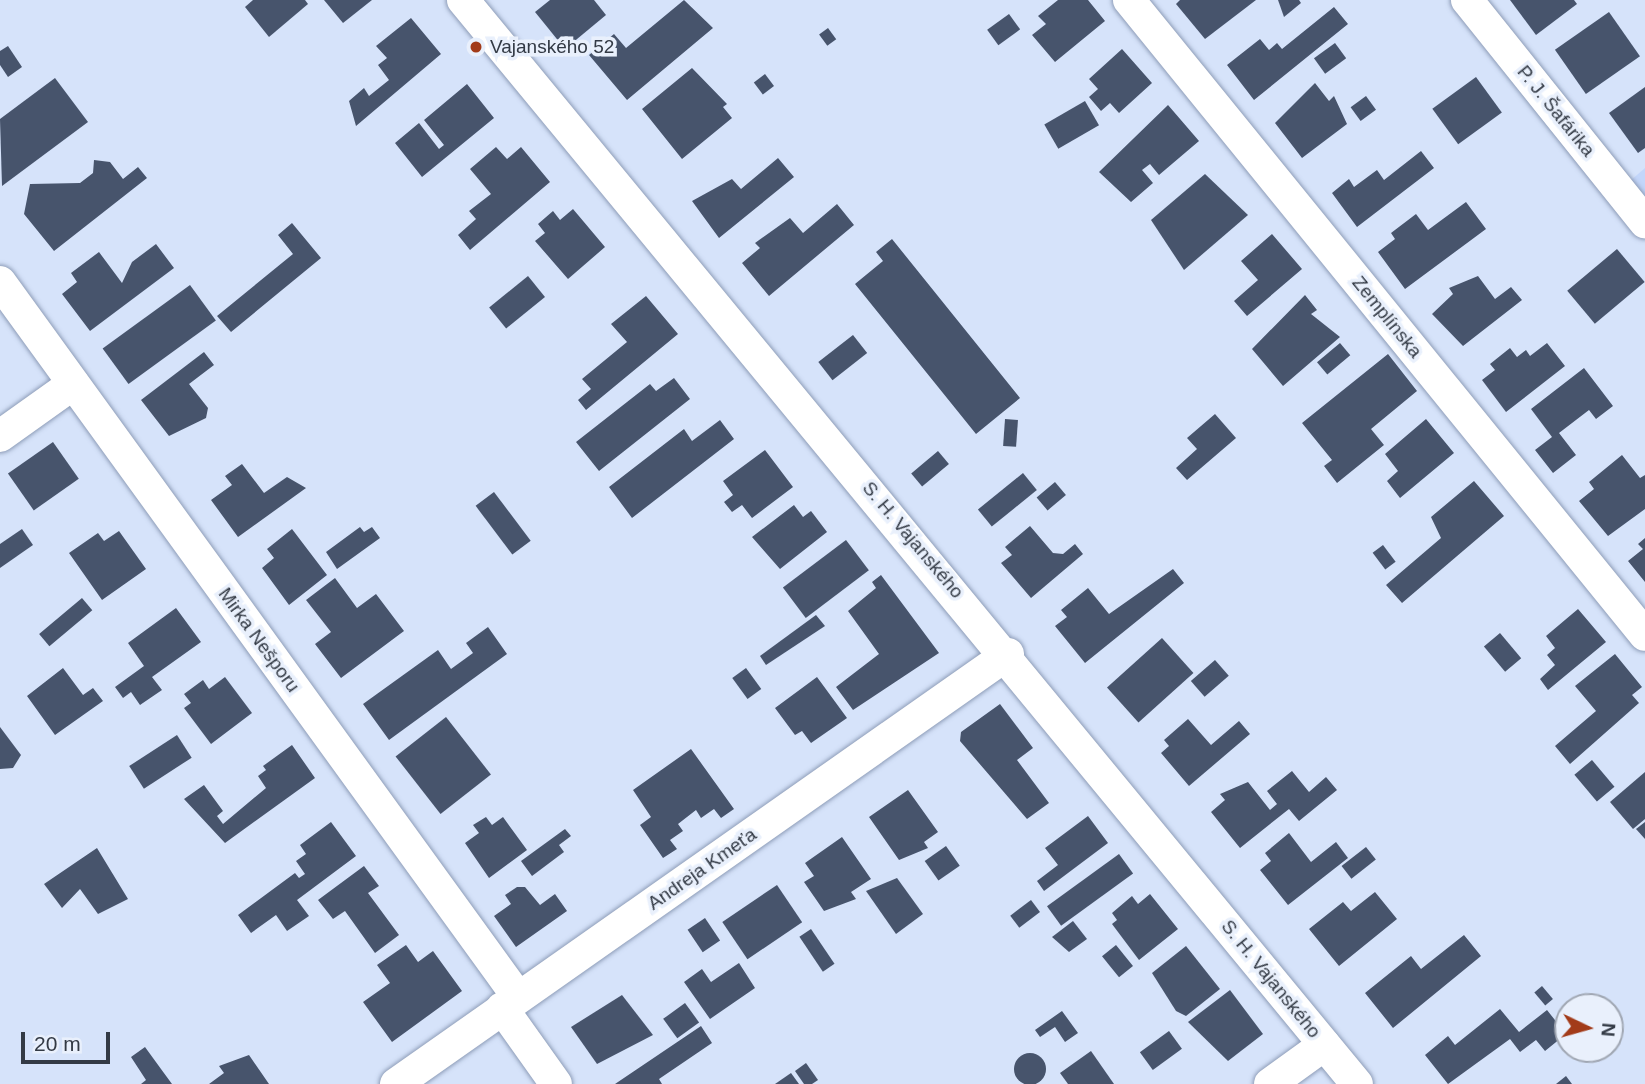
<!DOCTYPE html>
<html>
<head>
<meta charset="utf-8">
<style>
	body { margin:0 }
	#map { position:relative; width:1645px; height:1084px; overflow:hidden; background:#d6e3fa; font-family:Helvetica,sans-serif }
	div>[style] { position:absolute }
	.built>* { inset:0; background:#c3d6fa }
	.building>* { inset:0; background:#47546c; transform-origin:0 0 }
	.round { border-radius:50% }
	.roads { filter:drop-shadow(0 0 2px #8e9db8) drop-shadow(0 0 2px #8e9db8) }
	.street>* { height:32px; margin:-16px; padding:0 16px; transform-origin:16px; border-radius:16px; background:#fff }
	.dots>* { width:19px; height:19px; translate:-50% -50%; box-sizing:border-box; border:4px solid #e9f0fc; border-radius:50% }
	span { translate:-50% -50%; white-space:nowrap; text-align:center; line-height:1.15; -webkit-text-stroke:7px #e9f0fc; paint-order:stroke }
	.poi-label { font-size:19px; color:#333a45 }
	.left { translate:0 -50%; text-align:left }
	.street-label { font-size:19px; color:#333a45 }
	.north { position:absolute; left:1554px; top:993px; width:70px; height:70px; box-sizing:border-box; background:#e9f0fc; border:2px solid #a0a7b3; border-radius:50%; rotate:95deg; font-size:19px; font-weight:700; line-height:28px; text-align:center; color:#333a45 }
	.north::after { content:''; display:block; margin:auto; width:24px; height:32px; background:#a23b19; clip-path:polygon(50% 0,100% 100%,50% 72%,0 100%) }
	.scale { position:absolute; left:21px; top:1032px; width:89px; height:32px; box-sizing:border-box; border:4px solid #333a45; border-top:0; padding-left:9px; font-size:21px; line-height:24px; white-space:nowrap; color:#333a45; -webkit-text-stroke:5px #e9f0fc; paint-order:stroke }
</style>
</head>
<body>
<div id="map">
	<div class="built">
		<div style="clip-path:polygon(1645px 168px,1645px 199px,1630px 181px)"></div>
	</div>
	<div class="building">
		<div style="clip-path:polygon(253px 0,305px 0,308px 4px,269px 37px,245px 7px)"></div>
		<div style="clip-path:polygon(324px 0,372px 0,343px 23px)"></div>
		<div style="clip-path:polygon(550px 0,594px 0,606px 15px,565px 49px,535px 12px)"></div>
		<div style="clip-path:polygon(684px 0,713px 28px,627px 100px,589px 55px,614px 34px,626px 48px)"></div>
		<div style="clip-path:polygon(1058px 0,1088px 0,1105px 21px,1055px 62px,1032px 35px,1046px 24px,1038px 16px)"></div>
		<div style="clip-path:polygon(1180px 0,1256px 0,1205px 39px,1176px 4px)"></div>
		<div style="clip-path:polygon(1278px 0,1299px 0,1301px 3px,1284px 17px)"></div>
		<div style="clip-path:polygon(1510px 0,1574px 0,1577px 4px,1536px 35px)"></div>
		<div style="clip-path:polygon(1334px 7px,1348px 24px,1254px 100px,1227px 65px,1260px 39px,1269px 50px,1277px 43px,1282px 49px)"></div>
		<div style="left:1609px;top:12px;width:54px;height:66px;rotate:55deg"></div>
		<div style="left:1009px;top:14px;width:19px;height:27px;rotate:54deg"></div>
		<div style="clip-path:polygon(411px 18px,441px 54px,356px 126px,349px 101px,364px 88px,369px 96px,389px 80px,378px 65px,387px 58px,376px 46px)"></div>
		<div style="left:828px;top:28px;width:14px;height:11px;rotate:54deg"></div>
		<div style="left:1335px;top:43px;width:19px;height:26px;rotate:54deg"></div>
		<div style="clip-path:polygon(8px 46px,22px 67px,8px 77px,0 65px,0 51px)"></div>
		<div style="clip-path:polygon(1122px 49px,1152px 83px,1119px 113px,1110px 103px,1101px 111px,1089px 97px,1098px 89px,1089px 79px)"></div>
		<div style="clip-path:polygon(692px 68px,727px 104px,723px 107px,732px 118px,682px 159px,642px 109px)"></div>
		<div style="left:765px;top:74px;width:15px;height:14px;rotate:53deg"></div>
		<div style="left:1476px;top:77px;width:44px;height:54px;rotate:54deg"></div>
		<div style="clip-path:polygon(55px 78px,88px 122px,2px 186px,0 119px)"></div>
		<div style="clip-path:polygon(1315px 83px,1329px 101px,1334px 96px,1347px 124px,1302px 158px,1275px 123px)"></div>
		<div style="clip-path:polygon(467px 84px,494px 118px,422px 177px,395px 143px,419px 123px,439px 149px,444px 145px,424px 120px)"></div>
		<div style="clip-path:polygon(1645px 87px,1645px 148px,1638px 153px,1609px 113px)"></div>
		<div style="left:1366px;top:96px;width:17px;height:19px;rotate:54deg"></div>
		<div style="left:1085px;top:101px;width:28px;height:47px;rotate:60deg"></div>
		<div style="clip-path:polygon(1168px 105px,1199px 141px,1159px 175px,1150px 164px,1142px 170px,1153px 183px,1131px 202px,1099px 172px)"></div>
		<div style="clip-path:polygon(496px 147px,507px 159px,521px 147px,550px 182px,470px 250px,458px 235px,476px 219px,469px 211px,491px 194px,470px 169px)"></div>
		<div style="clip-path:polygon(1421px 151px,1434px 168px,1357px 227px,1332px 193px,1349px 179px,1354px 187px,1377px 170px,1384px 180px)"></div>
		<div style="clip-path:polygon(778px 158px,794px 177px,719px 238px,692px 201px,732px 179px,741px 189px)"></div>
		<div style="clip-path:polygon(94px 160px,110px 162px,123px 179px,138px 167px,147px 178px,54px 251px,24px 214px,30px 184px,80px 183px,93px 173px)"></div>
		<div style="clip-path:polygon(1205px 174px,1248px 215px,1184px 270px,1151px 220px)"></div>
		<div style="clip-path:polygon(1466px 202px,1486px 229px,1405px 289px,1378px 252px,1395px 239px,1391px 233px,1416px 214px,1428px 230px)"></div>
		<div style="clip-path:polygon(837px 204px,854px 225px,769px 296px,742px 263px,760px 248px,755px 243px,790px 218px,803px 233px)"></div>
		<div style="clip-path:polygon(573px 209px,605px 247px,568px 279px,535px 241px,545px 233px,538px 224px,553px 211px,560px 220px)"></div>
		<div style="clip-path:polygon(292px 223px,321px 258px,231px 332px,217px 316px,293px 254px,278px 235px)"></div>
		<div style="clip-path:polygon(1272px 234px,1302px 269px,1247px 316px,1234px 301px,1258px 280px,1241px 261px)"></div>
		<div style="clip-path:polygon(892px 239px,1020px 398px,976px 434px,855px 284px,883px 261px,876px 252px)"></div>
		<div style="clip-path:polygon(156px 244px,174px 268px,90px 331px,62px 294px,77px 282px,71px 273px,99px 252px,122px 283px,132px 262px)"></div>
		<div style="left:1617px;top:249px;width:43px;height:65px;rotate:50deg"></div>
		<div style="left:528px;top:276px;width:27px;height:50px;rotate:51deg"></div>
		<div style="clip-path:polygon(1478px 276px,1495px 299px,1511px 287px,1522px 300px,1463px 346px,1432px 314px,1453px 294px,1449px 288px)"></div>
		<div style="left:190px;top:285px;width:44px;height:108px;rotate:54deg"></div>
		<div style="clip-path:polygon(1305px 295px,1317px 310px,1311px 314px,1340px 337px,1283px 386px,1252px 349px)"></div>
		<div style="clip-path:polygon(646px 296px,678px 334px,586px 410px,578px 400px,591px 389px,582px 379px,627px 342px,611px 324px)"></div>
		<div style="left:853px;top:335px;width:23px;height:44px;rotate:52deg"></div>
		<div style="left:1340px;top:343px;width:16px;height:30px;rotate:50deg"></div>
		<div style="clip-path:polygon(1547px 343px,1565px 366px,1506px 412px,1482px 380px,1495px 370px,1490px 364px,1510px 348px,1517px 357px,1526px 350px,1530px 356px)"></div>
		<div style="clip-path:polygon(204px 352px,214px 365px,189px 384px,208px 408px,206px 418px,169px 436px,141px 400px)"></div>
		<div style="clip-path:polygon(1388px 354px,1417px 391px,1371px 429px,1384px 445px,1337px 483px,1324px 466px,1332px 460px,1302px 423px)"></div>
		<div style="clip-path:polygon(1584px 368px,1613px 406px,1596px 419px,1589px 410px,1559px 433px,1576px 455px,1553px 473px,1535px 450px,1552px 437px,1531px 409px)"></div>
		<div style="clip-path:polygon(674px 378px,690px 399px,599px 471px,576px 442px,650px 384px,656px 391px)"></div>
		<div style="clip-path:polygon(1215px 414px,1236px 438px,1187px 480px,1176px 468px,1197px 449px,1187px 438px)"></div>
		<div style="left:1005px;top:419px;width:13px;height:27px;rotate:4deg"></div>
		<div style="clip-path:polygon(1426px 419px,1454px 453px,1400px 498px,1387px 481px,1398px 471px,1385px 454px)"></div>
		<div style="clip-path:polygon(720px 420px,734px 439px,632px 518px,609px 487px,684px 429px,692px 441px)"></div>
		<div style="left:53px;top:442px;width:45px;height:55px;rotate:55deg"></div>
		<div style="clip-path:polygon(765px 450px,793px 487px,752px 518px,742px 505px,732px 512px,724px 502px,733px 495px,723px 481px)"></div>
		<div style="left:938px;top:451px;width:17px;height:35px;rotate:50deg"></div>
		<div style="clip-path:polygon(1622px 455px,1640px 478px,1645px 475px,1645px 509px,1608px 536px,1579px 501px,1594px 489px,1589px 482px)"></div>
		<div style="clip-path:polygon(242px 464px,264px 493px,287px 477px,306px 488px,238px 537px,211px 500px,232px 485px,225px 476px)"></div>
		<div style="left:1023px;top:473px;width:22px;height:58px;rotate:51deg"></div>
		<div style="clip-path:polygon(1474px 481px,1504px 516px,1402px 603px,1386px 585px,1441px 538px,1431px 517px)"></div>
		<div style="left:1055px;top:482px;width:17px;height:24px;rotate:50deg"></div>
		<div style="left:494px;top:492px;width:61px;height:23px;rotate:53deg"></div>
		<div style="clip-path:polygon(794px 505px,803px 517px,811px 511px,827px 532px,780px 569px,752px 537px)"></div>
		<div style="clip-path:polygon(1030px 526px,1053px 553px,1063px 554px,1075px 544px,1083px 554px,1031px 598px,1001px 563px,1012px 555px,1005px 547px)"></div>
		<div style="clip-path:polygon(360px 527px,364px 532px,372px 527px,380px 538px,337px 569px,326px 552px)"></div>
		<div style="clip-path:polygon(22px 529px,33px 545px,0 568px,0 544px)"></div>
		<div style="clip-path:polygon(292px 529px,327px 575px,289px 605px,262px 568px,274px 558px,267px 549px)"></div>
		<div style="clip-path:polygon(119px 531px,146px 569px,102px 600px,69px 553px,98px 533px,104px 541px)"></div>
		<div style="clip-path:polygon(1645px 538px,1645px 582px,1628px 561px,1643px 549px,1638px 544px)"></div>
		<div style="left:846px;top:540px;width:38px;height:79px;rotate:53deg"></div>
		<div style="left:1383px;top:545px;width:21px;height:13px;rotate:53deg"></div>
		<div style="clip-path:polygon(1173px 569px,1184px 583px,1085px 663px,1055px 626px,1067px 617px,1061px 610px,1088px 588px,1109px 614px)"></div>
		<div style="clip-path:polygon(881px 575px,939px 653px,853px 710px,836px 687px,879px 654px,848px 611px,876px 588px,872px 582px)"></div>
		<div style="clip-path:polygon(335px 578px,357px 608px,376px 594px,404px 631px,341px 678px,315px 644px,331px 632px,306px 600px)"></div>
		<div style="left:82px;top:598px;width:16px;height:56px;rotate:50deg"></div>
		<div style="clip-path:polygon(176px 608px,201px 642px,152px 677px,162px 690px,140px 705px,131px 692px,123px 698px,115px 687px,144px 666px,128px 643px)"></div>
		<div style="clip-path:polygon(1578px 609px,1606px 642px,1548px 690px,1540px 679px,1555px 665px,1547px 655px,1555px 648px,1546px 636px)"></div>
		<div style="clip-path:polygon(816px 615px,825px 626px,766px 665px,760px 656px)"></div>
		<div style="clip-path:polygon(488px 627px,507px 654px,389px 740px,363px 704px,438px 650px,451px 669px,473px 653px,466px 643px)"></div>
		<div style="left:1500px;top:633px;width:33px;height:21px;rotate:50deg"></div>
		<div style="left:1162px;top:638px;width:47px;height:74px;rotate:48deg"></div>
		<div style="clip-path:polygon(1615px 654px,1642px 687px,1632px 695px,1639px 703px,1570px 764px,1555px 746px,1596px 711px,1575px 686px)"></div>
		<div style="left:1215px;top:660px;width:21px;height:32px;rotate:49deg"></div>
		<div style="clip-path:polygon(63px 668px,83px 695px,93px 688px,103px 701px,55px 735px,27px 696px)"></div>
		<div style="left:746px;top:668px;width:26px;height:17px;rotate:54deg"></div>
		<div style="clip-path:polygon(225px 677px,252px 713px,211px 744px,184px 708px,191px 703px,184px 694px,203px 680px,209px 689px)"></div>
		<div style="clip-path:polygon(817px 677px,847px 718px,811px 743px,802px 731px,795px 735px,775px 708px)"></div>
		<div style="clip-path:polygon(1000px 704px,1033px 748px,1017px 760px,1049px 803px,1027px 819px,960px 741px,961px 732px)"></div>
		<div style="left:446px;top:717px;width:73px;height:64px;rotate:52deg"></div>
		<div style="clip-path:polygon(1188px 719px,1211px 745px,1239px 721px,1250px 734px,1189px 786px,1161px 753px,1169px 746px,1164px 740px)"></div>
		<div style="clip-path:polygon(0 727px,21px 755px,13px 768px,0 769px)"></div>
		<div style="left:177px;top:735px;width:27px;height:57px;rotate:57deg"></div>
		<div style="clip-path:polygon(292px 745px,315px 778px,225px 843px,184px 799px,204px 785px,223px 811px,217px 816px,223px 824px,266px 788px,258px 776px,266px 770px,263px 766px)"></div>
		<div style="clip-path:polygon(691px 749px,734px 809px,721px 818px,714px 809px,701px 818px,696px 810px,678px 824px,683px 831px,670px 840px,677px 849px,663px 858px,640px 825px,651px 817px,633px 790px)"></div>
		<div style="left:1592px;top:760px;width:35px;height:23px;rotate:50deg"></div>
		<div style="clip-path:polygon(1292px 771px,1309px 792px,1326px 777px,1337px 790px,1299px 821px,1289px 809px,1240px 848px,1211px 812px,1225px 800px,1220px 794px,1248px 782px,1270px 810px,1277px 804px,1267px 791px)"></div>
		<div style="clip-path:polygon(1645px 772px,1645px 819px,1633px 829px,1610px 802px)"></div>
		<div style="clip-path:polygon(908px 790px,938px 832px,924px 842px,928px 848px,899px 860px,869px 817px)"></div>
		<div style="clip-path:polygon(1088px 816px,1108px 843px,1044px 891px,1037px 881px,1058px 865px,1045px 848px)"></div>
		<div style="clip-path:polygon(486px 817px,492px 825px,503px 817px,527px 850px,489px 878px,465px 843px,479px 833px,473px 825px)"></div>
		<div style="clip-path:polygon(331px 822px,356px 856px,297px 900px,309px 916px,287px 931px,276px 915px,251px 933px,238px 915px,295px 873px,299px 878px,305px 874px,296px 861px,306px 854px,300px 845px)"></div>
		<div style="clip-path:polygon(1645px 822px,1645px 839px,1636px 829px)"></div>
		<div style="clip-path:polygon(565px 829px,571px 836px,559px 845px,564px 852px,532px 876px,521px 861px)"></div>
		<div style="clip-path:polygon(1289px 833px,1311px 862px,1336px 842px,1348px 858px,1288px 905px,1260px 870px,1271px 861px,1265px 853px)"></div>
		<div style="clip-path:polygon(842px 837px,871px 879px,851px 892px,856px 899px,824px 911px,804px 882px,814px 876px,805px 863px)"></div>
		<div style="left:946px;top:846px;width:24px;height:26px;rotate:55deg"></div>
		<div style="left:1366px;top:847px;width:16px;height:31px;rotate:52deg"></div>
		<div style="clip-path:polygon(97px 848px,128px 899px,98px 914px,80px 889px,62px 908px,44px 884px)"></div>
		<div style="left:1119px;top:854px;width:24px;height:89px;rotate:54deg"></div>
		<div style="clip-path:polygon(364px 866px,379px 886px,368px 893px,399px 935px,375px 953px,345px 911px,333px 919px,318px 900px)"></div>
		<div style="clip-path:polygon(897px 878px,923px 914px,896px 934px,866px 891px)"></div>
		<div style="left:777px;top:885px;width:45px;height:66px;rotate:56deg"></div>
		<div style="clip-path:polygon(517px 887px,525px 887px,540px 905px,555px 894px,567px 911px,516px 947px,494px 916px,511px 904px,505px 895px)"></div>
		<div style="clip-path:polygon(1375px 892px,1397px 919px,1339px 966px,1309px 929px,1343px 902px,1351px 911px)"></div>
		<div style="clip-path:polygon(1150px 894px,1178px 929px,1139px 960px,1112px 924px,1117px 920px,1112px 913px,1132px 896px,1138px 904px)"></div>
		<div style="left:1031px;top:900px;width:15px;height:26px;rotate:53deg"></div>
		<div style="left:705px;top:918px;width:27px;height:21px;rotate:56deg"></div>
		<div style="clip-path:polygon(1073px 921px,1087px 939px,1069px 952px,1052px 937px)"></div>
		<div style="left:811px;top:929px;width:42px;height:14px;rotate:56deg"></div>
		<div style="clip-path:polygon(1464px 935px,1481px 956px,1393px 1028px,1365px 993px,1411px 956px,1421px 969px)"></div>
		<div style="clip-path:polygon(406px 945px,418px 962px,433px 951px,462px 991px,392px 1042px,363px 1002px,390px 983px,377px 965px)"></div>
		<div style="left:1116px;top:945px;width:27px;height:18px;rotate:51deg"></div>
		<div style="clip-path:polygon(1186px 946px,1220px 989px,1186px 1016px,1176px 1011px,1152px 973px)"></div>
		<div style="clip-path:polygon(739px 963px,755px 988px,710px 1019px,684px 982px,702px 969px,711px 982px)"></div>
		<div style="left:1542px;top:986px;width:17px;height:10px;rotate:50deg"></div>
		<div style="clip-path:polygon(1230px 990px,1263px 1034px,1228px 1061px,1188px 1022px)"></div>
		<div style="clip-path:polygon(622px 995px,653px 1035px,597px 1064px,571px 1027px)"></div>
		<div style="left:685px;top:1003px;width:24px;height:27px;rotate:54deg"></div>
		<div style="clip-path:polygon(1500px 1009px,1519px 1032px,1547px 1010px,1566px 1034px,1545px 1051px,1536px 1040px,1520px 1052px,1510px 1039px,1448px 1084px,1425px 1055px,1448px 1036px,1455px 1045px)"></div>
		<div style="clip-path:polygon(1062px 1011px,1078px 1033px,1065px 1042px,1055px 1027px,1040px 1037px,1035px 1030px)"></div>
		<div style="clip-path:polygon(701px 1026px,712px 1043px,659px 1079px,662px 1084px,615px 1084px)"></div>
		<div style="left:1169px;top:1031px;width:22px;height:36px;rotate:54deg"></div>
		<div style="clip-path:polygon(145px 1047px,161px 1069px,172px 1084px,141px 1084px,146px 1080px,131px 1057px)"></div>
		<div style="clip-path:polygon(1091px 1051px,1114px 1084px,1068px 1084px,1060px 1073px)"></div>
		<div class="round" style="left:1014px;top:1053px;width:32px;height:32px"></div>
		<div style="clip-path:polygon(249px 1055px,269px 1084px,209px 1084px,224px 1073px,219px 1066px)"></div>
		<div style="clip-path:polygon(806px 1063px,818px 1080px,812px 1084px,804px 1084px,795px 1071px)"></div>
		<div style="clip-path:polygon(791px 1073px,799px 1084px,775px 1084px)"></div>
		<div style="clip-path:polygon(1566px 1076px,1572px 1084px,1556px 1084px)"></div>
	</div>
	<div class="roads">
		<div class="street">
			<div style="left:463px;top:0;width:1405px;rotate:50.49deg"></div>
			<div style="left:1129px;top:0;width:818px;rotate:50.9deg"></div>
			<div style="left:1467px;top:0;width:285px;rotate:51.3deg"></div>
			<div style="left:0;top:282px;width:883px;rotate:54.08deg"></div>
			<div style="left:0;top:436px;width:90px;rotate:-35.5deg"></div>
			<div style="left:502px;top:1008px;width:93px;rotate:54.6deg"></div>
			<div style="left:396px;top:1084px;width:748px;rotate:-35.09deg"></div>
			<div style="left:1270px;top:1084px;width:67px;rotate:-35.8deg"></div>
		</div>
	</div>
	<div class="dots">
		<div style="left:476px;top:47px;background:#a23b19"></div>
	</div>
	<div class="poi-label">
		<span class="left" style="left:490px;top:47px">Vajanského 52</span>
	</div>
	<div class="street-label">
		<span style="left:1556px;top:111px;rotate:51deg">P. J. Šafárika</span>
		<span style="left:1387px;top:317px;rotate:51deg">Zemplínska</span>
		<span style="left:913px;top:540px;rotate:50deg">S. H. Vajanského</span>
		<span style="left:259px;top:640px;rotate:54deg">Mirka Nešporu</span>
		<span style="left:702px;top:869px;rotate:-35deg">Andreja Kmeťa</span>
		<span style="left:1271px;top:979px;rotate:51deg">S. H. Vajanského</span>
	</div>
	<div class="north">N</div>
	<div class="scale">20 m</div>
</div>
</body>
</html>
